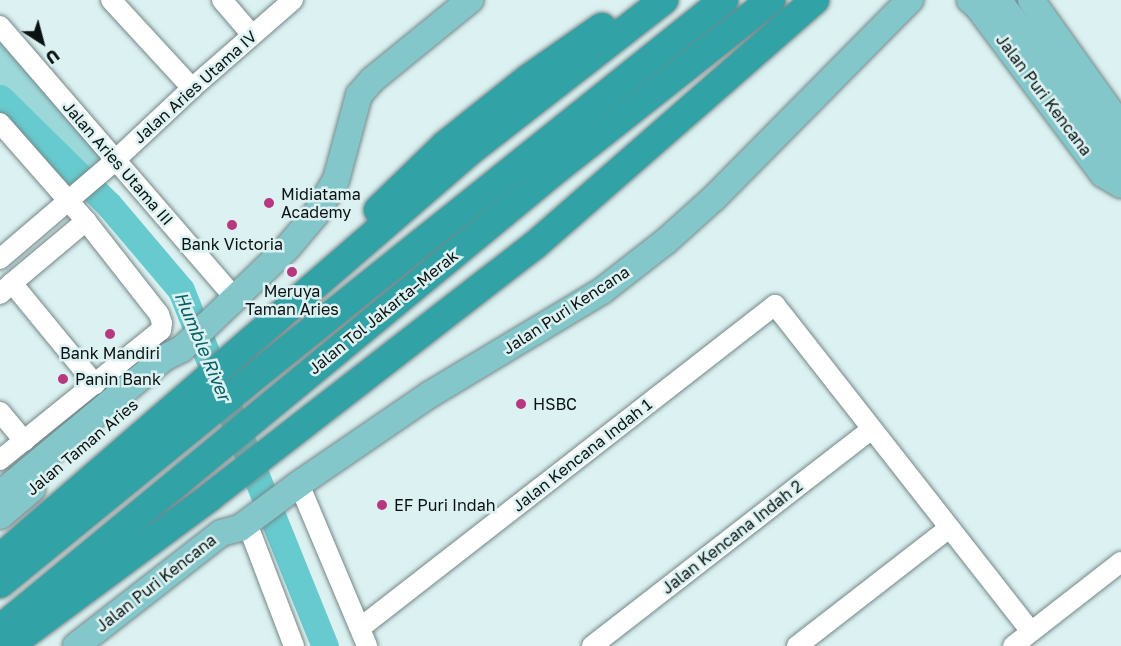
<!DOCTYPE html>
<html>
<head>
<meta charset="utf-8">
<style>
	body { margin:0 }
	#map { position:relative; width:1121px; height:646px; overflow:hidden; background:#dcf1f1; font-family:"Golos Text",sans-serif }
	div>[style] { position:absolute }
	.green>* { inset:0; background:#9cd8da }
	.river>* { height:27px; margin:-13.5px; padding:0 13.5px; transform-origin:13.5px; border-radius:13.5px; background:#67cace }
	.roads { filter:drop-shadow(0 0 2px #758788) drop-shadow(0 0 2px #758788) }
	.minor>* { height:20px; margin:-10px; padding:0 10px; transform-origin:10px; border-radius:10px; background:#fff }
	.major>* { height:26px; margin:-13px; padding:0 13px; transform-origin:13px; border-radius:13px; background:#83c7ca }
	.highway>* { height:28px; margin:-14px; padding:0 14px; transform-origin:14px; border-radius:14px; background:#31a2a6 }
	.dots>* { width:16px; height:16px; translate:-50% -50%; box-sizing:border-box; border:3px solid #dcf1f1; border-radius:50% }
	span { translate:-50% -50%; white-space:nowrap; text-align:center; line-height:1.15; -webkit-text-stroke:5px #dcf1f1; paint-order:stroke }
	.street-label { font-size:16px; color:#0b1212 }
	.poi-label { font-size:16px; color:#0b1212 }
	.left { translate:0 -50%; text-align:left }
	.water-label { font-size:18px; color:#076064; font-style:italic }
	.north { position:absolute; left:12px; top:12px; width:60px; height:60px; -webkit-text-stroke:4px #dcf1f1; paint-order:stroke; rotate:144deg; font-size:16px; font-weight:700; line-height:24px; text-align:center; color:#0b1212 }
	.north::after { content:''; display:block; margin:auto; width:21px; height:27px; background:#0b1212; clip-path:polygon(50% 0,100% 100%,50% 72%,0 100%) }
</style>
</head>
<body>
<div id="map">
	<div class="green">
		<div style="clip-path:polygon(0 37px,104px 157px,87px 175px,0 90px)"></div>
	</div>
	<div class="river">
		<div style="left:0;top:98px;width:153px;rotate:44.5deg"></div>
		<div style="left:109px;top:205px;width:111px;rotate:49.7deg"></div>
		<div style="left:181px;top:290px;width:384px;rotate:68deg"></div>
	</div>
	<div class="roads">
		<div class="minor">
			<div style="left:111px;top:0;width:120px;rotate:47.4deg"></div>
			<div style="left:222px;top:0;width:46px;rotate:49.4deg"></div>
			<div style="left:0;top:26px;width:361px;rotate:49.2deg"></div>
			<div style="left:0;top:123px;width:130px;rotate:48.7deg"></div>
			<div style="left:86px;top:221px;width:118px;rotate:51.9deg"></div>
			<div style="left:159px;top:314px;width:9px;rotate:72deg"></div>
			<div style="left:162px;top:323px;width:7px;rotate:98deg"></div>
			<div style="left:161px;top:330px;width:207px;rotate:141.1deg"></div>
			<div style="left:0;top:259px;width:143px;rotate:-40.5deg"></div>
			<div style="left:109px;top:166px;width:114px;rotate:-43.2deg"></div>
			<div style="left:192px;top:88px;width:134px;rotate:-41.1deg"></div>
			<div style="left:12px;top:283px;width:97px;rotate:-40deg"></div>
			<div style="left:0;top:294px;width:16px;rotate:-43deg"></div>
			<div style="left:12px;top:283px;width:131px;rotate:50.6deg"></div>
			<div style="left:0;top:412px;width:38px;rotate:50deg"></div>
			<div style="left:299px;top:484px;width:176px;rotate:67.2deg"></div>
			<div style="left:247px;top:523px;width:132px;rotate:69.1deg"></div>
			<div style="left:360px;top:628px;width:526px;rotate:-37.89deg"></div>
			<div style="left:775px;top:305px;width:415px;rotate:51.9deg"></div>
			<div style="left:592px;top:646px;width:354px;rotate:-37.8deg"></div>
			<div style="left:797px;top:646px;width:192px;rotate:-37.8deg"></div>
			<div style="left:1013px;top:646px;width:137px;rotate:-37.9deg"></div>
		</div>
		<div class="major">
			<div style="left:970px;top:0;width:11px;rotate:41deg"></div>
			<div style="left:978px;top:7px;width:209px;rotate:53.2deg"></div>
			<div style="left:1103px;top:174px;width:21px;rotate:31deg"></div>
			<div style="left:998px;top:0;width:203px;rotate:52.6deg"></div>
			<div style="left:1031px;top:0;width:155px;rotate:54.5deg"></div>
			<div style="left:0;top:494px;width:213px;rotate:-39.7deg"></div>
			<div style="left:164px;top:358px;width:20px;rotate:-27deg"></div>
			<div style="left:182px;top:349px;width:147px;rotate:-43.9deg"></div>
			<div style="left:288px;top:247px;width:43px;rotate:-49.7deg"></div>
			<div style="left:316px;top:214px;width:39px;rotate:-60deg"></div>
			<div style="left:336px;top:180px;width:88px;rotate:-74.9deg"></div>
			<div style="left:359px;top:95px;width:20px;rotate:-49deg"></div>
			<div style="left:372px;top:80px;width:127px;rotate:-39.2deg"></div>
			<div style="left:0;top:516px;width:42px;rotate:-40.2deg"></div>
			<div style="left:76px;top:646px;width:184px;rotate:-37.9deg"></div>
			<div style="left:221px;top:533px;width:20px;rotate:-15deg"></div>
			<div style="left:240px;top:528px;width:74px;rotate:-36.7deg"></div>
			<div style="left:299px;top:484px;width:158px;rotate:-34.4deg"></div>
			<div style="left:429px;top:395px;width:202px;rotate:-31deg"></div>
			<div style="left:602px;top:291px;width:80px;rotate:-37.9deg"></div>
			<div style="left:665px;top:242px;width:66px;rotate:-41.9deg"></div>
			<div style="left:714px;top:198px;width:279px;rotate:-45.3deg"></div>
		</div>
		<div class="highway">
			<div style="left:378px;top:210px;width:93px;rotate:-44.1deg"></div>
			<div style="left:445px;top:145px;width:107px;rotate:-38.6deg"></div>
			<div style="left:529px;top:78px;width:89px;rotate:-34.9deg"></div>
			<div style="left:0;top:558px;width:622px;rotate:-40.89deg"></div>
			<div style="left:470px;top:151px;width:246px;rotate:-37.9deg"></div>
			<div style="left:0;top:584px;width:316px;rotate:-39.2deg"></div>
			<div style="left:245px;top:384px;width:614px;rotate:-38.72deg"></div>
			<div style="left:0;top:629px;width:722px;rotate:-39.55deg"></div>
			<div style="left:557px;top:169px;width:273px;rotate:-38.3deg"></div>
			<div style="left:9px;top:646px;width:250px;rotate:-36.5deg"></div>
			<div style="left:210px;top:497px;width:411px;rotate:-37.8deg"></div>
			<div style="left:535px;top:245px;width:372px;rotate:-41.2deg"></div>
		</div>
	</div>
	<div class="dots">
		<div style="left:269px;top:203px;background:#b73781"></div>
		<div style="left:232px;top:225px;background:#b73781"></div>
		<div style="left:292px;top:272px;background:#b73781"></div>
		<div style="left:110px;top:334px;background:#b73781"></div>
		<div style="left:63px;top:379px;background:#b73781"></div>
		<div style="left:521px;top:404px;background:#b73781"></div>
		<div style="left:382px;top:505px;background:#b73781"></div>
	</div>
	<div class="street-label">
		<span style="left:195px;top:87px;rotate:-42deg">Jalan Aries Utama IV</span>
		<span style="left:1044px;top:95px;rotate:53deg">Jalan Puri Kencana</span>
		<span style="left:118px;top:163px;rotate:49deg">Jalan Aries Utama III</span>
		<span style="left:566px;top:310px;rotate:-33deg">Jalan Puri Kencana</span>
		<span style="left:383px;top:312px;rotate:-39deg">Jalan Tol Jakarta–Merak</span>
		<span style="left:82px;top:447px;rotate:-40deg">Jalan Taman Aries</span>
		<span style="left:582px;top:455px;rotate:-38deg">Jalan Kencana Indah 1</span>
		<span style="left:732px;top:537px;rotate:-38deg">Jalan Kencana Indah 2</span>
		<span style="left:156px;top:583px;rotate:-38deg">Jalan Puri Kencana</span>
	</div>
	<div class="poi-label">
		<span class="left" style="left:281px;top:203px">Midiatama<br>Academy</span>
		<span style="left:232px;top:244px">Bank Victoria</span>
		<span style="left:292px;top:300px">Meruya<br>Taman Aries</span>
		<span style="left:110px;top:353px">Bank Mandiri</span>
		<span class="left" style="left:75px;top:379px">Panin Bank</span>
		<span class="left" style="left:533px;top:404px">HSBC</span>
		<span class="left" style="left:394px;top:505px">EF Puri Indah</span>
	</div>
	<div class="water-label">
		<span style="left:203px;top:346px;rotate:67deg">Humble River</span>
	</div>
	<div class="north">U</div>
</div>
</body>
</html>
